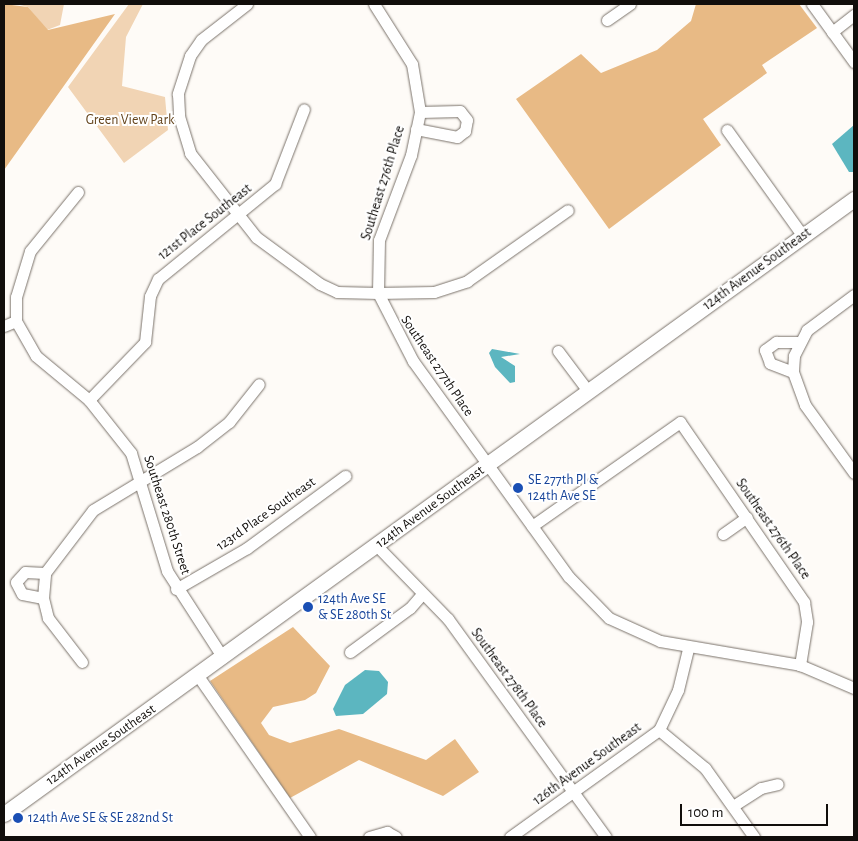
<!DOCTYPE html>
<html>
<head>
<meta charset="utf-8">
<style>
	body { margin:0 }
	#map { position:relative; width:858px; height:841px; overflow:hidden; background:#fefbf7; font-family:"Alegreya Sans",sans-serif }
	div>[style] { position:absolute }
	.green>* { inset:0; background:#f1d4b4 }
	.forest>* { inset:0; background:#e8ba85 }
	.water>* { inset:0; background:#5cb6c0 }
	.roads { filter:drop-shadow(0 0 1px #7b736b) drop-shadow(0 0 1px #7b736b) }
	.street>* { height:11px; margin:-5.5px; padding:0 5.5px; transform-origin:5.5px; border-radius:5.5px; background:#fff }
	.secondary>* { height:15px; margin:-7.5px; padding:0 7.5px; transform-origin:7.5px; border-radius:7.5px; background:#fff }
	.dots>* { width:14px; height:14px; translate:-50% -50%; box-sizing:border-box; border:2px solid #fff; border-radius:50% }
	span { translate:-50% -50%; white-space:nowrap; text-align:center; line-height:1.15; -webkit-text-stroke:4px #fff; paint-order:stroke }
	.park-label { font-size:14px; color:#63431b }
	.street-label { font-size:14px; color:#110e0b }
	.transit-label { font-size:14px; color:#164399 }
	.left { translate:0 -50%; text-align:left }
	.frame { position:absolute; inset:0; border:5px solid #110e0b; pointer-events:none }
	.scale { position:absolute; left:680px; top:804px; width:148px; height:22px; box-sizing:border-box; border:2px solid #110e0b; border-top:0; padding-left:6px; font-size:15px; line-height:18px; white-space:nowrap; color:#110e0b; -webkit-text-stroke:4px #fff; paint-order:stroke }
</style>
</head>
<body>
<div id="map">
	<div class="green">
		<div style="clip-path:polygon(16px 4px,64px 4px,60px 25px,47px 30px,28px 7px)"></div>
		<div style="clip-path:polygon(129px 4px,143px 4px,126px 37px,122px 86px,165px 97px,168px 130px,124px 163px,68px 87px)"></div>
	</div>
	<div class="forest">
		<div style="clip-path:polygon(4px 4px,28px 7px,48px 30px,115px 14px,4px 170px)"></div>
		<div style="clip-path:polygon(696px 4px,799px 4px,817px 28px,762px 65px,767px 73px,703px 119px,721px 145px,609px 229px,516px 99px,581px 54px,601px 73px,657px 50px,691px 21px)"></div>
		<div style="clip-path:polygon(293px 627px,330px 666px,316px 693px,305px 700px,273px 707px,261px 723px,269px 735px,290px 743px,339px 729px,426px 760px,455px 739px,479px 772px,443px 796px,359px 760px,290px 798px,210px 681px)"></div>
	</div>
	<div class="water">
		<div style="clip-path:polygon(854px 125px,854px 172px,849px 172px,832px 144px)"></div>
		<div style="clip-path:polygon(492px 349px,520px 354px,501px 357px,515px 366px,515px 382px,510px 383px,495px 367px,489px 353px)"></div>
		<div style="clip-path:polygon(365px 670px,379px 671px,388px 682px,387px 694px,363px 714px,336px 716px,333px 709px,345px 685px)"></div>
	</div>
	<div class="roads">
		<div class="street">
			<div style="left:247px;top:4px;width:58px;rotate:142deg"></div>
			<div style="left:201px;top:40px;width:19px;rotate:125deg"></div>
			<div style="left:190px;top:56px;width:40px;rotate:108deg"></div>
			<div style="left:178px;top:94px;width:22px;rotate:87deg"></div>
			<div style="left:179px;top:116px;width:39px;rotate:73deg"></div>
			<div style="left:190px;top:153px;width:107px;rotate:51.8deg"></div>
			<div style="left:256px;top:237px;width:79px;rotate:36.3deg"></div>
			<div style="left:320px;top:284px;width:19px;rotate:25deg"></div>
			<div style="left:337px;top:292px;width:41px;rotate:1.4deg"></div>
			<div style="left:378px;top:293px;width:76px;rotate:62.8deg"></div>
			<div style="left:413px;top:361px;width:266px;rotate:54.2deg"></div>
			<div style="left:569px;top:577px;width:57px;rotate:45.7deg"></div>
			<div style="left:609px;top:618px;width:56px;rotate:24.3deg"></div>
			<div style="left:660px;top:641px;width:142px;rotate:9.7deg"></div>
			<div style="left:800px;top:665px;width:59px;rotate:23.1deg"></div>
			<div style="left:374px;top:4px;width:71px;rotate:57.7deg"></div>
			<div style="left:412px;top:64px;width:49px;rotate:80.5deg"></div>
			<div style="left:420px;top:112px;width:44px;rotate:101.8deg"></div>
			<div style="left:411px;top:155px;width:91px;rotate:110.6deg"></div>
			<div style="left:379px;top:240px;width:53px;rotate:91.1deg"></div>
			<div style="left:378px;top:293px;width:56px;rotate:-1deg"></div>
			<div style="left:434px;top:292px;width:35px;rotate:-18deg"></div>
			<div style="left:467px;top:281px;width:123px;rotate:-35.1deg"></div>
			<div style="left:812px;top:4px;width:72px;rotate:54.1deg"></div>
			<div style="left:607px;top:20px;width:28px;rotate:-35deg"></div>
			<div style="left:832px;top:32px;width:28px;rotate:-38deg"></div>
			<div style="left:416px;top:129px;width:42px;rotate:11deg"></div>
			<div style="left:457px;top:137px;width:10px;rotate:-37deg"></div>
			<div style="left:465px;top:131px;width:11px;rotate:-80deg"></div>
			<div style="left:467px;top:120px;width:11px;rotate:-128deg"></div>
			<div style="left:460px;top:111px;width:40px;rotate:178.6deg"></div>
			<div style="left:727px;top:130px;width:130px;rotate:54.4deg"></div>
			<div style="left:78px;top:192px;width:76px;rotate:129.1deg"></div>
			<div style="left:30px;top:251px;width:48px;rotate:106.9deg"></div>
			<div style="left:16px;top:297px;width:24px;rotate:90deg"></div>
			<div style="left:16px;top:321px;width:40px;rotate:60.3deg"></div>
			<div style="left:36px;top:356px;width:69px;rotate:39.7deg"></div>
			<div style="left:89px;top:400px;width:68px;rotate:51.6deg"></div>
			<div style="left:131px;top:453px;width:123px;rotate:73deg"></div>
			<div style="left:167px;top:571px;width:103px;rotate:57.2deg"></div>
			<div style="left:854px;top:295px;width:59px;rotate:143.3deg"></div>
			<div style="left:807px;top:330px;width:29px;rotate:117deg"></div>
			<div style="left:794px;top:356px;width:16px;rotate:94deg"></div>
			<div style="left:793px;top:372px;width:35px;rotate:70deg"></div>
			<div style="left:805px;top:405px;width:84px;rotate:54.2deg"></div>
			<div style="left:4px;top:326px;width:13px;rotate:-23deg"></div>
			<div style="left:558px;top:351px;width:50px;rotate:53.1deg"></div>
			<div style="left:793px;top:372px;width:25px;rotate:-159deg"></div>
			<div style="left:770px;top:363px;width:14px;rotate:-111deg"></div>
			<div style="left:765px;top:350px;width:14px;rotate:-36deg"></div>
			<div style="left:776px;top:342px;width:23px"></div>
			<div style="left:89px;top:400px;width:81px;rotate:-46deg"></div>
			<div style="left:145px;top:342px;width:46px;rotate:-83.8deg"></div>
			<div style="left:150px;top:296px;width:19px;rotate:-65deg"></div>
			<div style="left:158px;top:279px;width:151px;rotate:-39.1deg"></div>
			<div style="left:275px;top:184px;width:80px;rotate:-68.9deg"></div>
			<div style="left:532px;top:526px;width:181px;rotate:-35.1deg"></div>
			<div style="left:680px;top:422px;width:219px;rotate:55.4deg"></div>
			<div style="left:804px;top:602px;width:20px;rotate:81deg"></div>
			<div style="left:807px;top:622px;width:44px;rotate:99.2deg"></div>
			<div style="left:723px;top:534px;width:29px;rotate:-35deg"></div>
			<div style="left:377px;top:546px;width:102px;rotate:45.8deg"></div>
			<div style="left:448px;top:619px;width:269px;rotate:54.1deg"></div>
			<div style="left:176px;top:589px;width:82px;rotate:-30deg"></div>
			<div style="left:247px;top:548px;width:122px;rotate:-36.3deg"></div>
			<div style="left:43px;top:598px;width:21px;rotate:-169deg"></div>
			<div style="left:22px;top:594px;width:13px;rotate:-117deg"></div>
			<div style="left:16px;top:582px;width:13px;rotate:-48deg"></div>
			<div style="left:25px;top:572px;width:20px;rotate:3deg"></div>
			<div style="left:350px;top:652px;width:74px;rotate:-36.3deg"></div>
			<div style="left:410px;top:608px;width:18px;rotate:-49deg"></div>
			<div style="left:82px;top:662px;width:56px;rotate:-127.7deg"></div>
			<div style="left:48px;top:618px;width:21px;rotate:-104deg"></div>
			<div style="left:43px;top:598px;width:25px;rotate:-85deg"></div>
			<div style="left:45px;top:573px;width:79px;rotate:-52.7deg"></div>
			<div style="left:93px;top:510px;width:122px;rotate:-31.2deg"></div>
			<div style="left:197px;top:447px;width:41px;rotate:-38deg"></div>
			<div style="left:229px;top:422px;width:48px;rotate:-51.7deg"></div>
			<div style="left:198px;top:676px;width:196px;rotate:55.2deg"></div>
			<div style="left:659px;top:730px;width:60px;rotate:39.6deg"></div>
			<div style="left:705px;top:768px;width:85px;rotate:54.6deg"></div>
			<div style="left:733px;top:806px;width:33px;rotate:-33deg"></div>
			<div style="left:761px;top:788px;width:17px;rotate:-13deg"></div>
			<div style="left:369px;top:837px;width:19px;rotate:-16deg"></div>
			<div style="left:387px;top:832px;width:10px;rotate:29deg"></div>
			<div style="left:510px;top:837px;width:183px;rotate:-35.7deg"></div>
			<div style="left:659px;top:730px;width:44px;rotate:-64.6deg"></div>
			<div style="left:678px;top:690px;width:42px;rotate:-76.3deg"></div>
		</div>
		<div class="secondary">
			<div style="left:4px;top:814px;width:1049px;rotate:-35.89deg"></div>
		</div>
	</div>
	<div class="dots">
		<div style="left:518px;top:488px;background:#1a4fb4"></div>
		<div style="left:308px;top:607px;background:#1a4fb4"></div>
		<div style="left:18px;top:818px;background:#1a4fb4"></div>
	</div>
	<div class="park-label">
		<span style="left:130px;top:120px">Green View Park</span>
	</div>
	<div class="street-label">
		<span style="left:383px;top:183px;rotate:-73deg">Southeast 276th Place</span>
		<span style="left:205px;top:222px;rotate:-38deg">121st Place Southeast</span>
		<span style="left:757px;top:269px;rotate:-36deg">124th Avenue Southeast</span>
		<span style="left:437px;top:366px;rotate:56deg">Southeast 277th Place</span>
		<span style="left:430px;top:507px;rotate:-36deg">124th Avenue Southeast</span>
		<span style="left:266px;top:514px;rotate:-35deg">123rd Place Southeast</span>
		<span style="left:167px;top:515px;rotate:72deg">Southeast 280th Street</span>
		<span style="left:773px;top:529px;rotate:55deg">Southeast 276th Place</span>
		<span style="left:509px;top:678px;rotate:54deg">Southeast 278th Place</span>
		<span style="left:101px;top:745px;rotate:-35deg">124th Avenue Southeast</span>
		<span style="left:587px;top:764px;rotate:-36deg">126th Avenue Southeast</span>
	</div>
	<div class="transit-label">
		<span class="left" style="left:528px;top:488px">SE 277th Pl &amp;<br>124th Ave SE</span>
		<span class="left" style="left:318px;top:607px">124th Ave SE<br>&amp; SE 280th St</span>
		<span class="left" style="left:28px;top:818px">124th Ave SE &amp; SE 282nd St</span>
	</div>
	<div class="frame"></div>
	<div class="scale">100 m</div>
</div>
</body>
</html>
